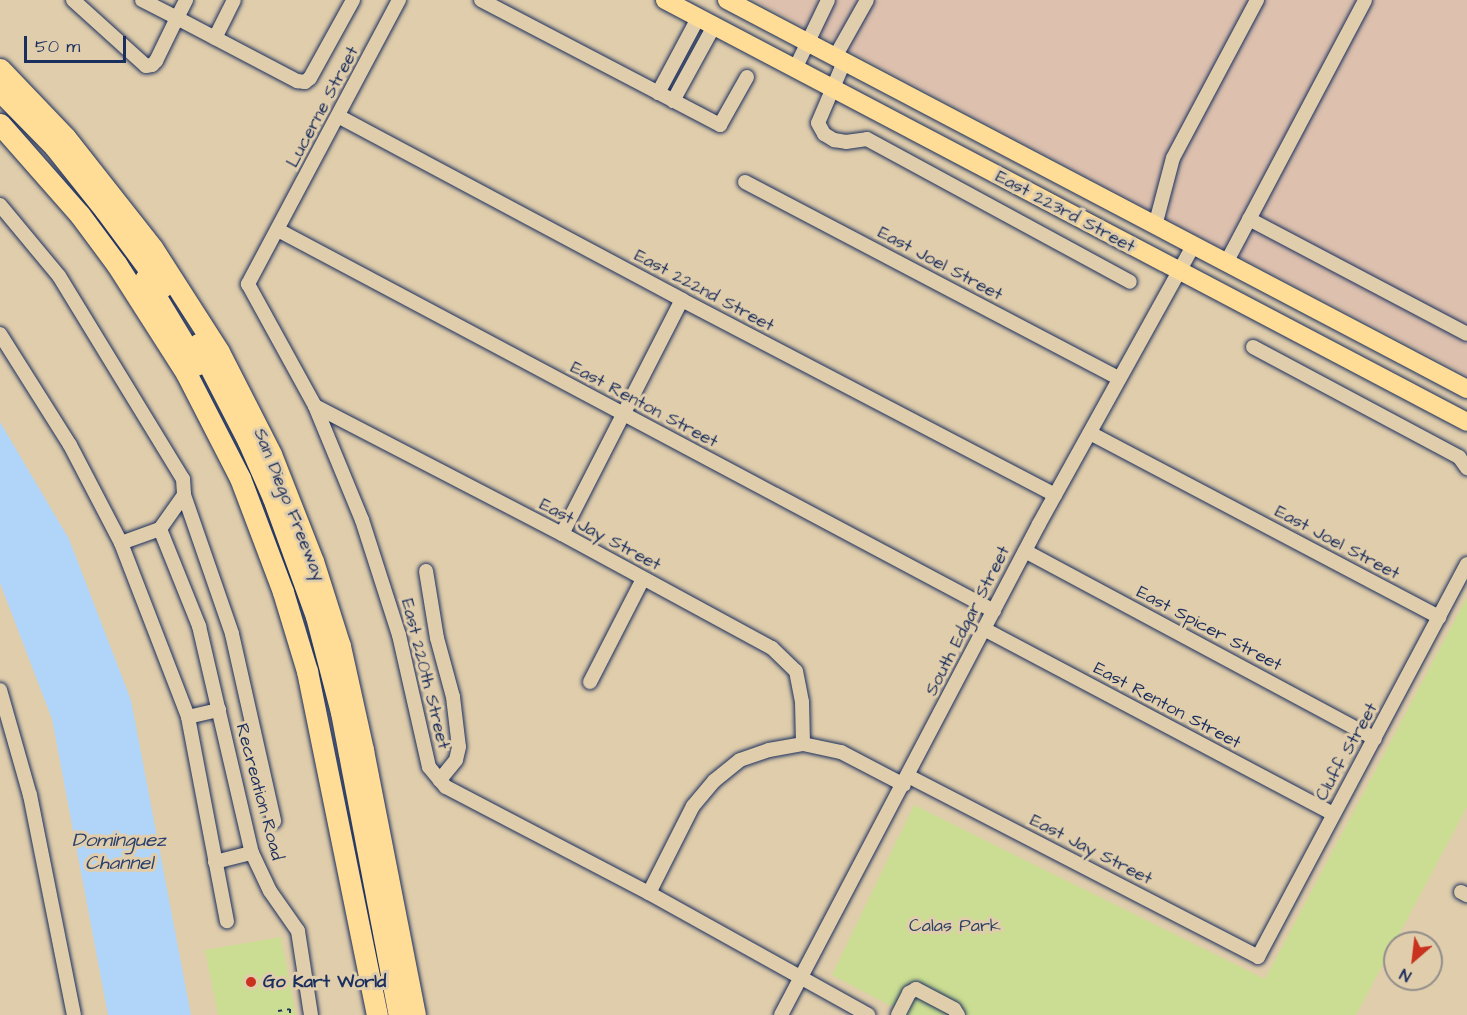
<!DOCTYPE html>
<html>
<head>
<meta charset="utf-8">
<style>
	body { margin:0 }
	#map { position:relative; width:1467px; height:1015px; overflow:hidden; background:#e0cdab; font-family:"Architects Daughter",sans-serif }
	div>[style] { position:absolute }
	.built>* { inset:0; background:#ddc0ad }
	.green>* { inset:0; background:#cadd92 }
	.water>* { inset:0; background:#b1d5f9 }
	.path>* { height:2px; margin-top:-1px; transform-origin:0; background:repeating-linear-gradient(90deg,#1b2f5e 0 4.5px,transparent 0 9px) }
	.roads { filter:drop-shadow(0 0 2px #1b2f5e) drop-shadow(0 0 2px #1b2f5e) }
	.minor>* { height:14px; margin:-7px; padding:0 7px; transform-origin:7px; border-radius:7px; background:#e0cdab }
	.major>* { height:18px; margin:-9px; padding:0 9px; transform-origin:9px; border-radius:9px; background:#ffdd96 }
	.highway>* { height:21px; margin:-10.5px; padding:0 10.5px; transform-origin:10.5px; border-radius:10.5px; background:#ffdd96 }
	.dots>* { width:16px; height:16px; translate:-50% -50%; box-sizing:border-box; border:3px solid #e0cdab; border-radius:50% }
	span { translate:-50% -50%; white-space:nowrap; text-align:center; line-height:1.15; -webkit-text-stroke:6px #e0cdab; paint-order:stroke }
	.street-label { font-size:18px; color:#1b2f5e }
	.park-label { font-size:18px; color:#2c4063 }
	.poi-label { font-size:18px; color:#1b2f5e; font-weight:700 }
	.left { translate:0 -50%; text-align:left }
	.water-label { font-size:20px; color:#2a406e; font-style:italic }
	.north { position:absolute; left:1383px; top:931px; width:60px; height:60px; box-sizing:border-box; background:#e0cdab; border:2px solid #918e8c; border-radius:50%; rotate:208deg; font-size:16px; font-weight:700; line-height:24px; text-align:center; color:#1b2f5e }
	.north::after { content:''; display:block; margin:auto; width:21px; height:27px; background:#c8321e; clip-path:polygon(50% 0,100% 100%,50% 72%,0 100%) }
	.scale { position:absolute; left:24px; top:36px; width:102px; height:27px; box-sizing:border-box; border:3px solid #1b2f5e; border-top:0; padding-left:8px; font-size:18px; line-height:21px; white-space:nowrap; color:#1b2f5e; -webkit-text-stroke:4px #e0cdab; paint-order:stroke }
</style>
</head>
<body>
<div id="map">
	<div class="built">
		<div style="clip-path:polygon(754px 0,1467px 0,1467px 375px,1179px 226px)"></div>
	</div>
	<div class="green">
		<div style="clip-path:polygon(1467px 597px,1467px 807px,1356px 1015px,908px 1015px,832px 975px,914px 805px,1265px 979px)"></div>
		<div style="clip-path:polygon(281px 937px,296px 1015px,218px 1015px,205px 950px)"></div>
	</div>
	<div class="water">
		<div style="clip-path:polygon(0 422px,69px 539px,131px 700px,191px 1015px,108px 1015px,52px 719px,0 583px)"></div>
	</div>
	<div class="path">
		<div style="left:278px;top:1011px;width:12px;rotate:-9deg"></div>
		<div style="left:290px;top:1009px;width:6px;rotate:90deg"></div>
	</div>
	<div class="roads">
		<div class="minor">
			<div style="left:73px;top:0;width:98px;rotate:42.1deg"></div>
			<div style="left:146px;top:66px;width:6px;rotate:-9deg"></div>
			<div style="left:152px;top:65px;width:6px;rotate:-45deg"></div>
			<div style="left:156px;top:61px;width:48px;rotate:-64deg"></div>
			<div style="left:177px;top:18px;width:136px;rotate:27.7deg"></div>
			<div style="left:297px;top:81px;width:8px;rotate:7deg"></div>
			<div style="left:305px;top:82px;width:6px;rotate:-39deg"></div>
			<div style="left:310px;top:78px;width:89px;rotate:-61.1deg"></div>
			<div style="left:142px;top:0;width:39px;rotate:27deg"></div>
			<div style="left:177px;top:18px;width:20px;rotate:-63deg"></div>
			<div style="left:399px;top:0;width:322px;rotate:118deg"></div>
			<div style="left:248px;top:284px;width:139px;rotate:61.2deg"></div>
			<div style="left:315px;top:406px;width:123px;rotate:67.6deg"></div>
			<div style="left:362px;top:520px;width:121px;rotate:72.2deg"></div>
			<div style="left:399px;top:635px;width:135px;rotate:77.2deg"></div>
			<div style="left:429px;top:767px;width:26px;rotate:50deg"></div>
			<div style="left:446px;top:787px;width:229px;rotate:27.6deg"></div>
			<div style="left:649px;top:893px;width:251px;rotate:29.1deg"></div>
			<div style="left:481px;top:0;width:270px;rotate:27.6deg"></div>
			<div style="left:720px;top:125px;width:55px;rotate:-60.6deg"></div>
			<div style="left:215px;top:38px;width:42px;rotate:-63.4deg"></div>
			<div style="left:835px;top:57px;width:65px;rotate:-60.7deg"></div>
			<div style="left:844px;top:62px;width:66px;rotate:113.1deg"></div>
			<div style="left:818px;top:123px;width:13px;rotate:61deg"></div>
			<div style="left:824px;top:134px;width:12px;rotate:31deg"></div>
			<div style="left:834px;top:140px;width:12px;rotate:9deg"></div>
			<div style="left:846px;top:142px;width:21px;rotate:-8deg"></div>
			<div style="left:867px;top:139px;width:299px;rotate:28.5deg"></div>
			<div style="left:795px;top:69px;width:76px;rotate:-64.4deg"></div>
			<div style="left:658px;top:93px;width:85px;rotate:-61.9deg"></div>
			<div style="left:673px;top:101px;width:85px;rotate:-61.3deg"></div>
			<div style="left:338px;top:116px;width:390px;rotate:28.1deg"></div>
			<div style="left:682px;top:300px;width:421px;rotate:27.6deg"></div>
			<div style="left:745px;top:182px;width:421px;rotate:27.7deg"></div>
			<div style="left:0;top:205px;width:92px;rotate:50.3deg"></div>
			<div style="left:59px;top:276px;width:238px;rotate:58.6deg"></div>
			<div style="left:183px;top:479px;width:16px;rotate:86deg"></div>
			<div style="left:184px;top:495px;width:42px;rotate:125.2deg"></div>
			<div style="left:160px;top:529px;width:105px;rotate:68.1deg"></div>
			<div style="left:199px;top:626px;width:233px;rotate:76.9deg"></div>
			<div style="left:252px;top:853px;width:42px;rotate:64.7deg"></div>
			<div style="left:270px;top:891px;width:49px;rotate:55deg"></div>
			<div style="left:298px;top:931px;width:85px;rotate:81.2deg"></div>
			<div style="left:1249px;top:219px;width:246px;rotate:27.8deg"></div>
			<div style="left:1155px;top:226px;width:70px;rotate:-75.2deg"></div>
			<div style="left:1173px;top:158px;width:179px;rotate:-62deg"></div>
			<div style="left:278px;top:230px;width:811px;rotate:28.02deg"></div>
			<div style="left:1226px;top:263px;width:297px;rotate:-62.1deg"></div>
			<div style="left:0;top:334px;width:131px;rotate:57.8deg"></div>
			<div style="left:70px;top:445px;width:110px;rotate:62.5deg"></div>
			<div style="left:121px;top:543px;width:186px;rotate:68.9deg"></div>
			<div style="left:188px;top:717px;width:208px;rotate:79.2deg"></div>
			<div style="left:1253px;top:347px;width:234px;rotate:28.1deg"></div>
			<div style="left:1459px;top:457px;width:14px;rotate:54deg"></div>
			<div style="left:315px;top:406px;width:278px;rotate:27.4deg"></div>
			<div style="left:562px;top:534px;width:239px;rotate:28.5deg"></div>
			<div style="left:772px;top:648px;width:33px;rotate:44deg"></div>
			<div style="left:796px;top:671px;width:32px;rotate:79deg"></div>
			<div style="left:802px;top:702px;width:42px;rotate:88.6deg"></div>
			<div style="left:1090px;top:433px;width:395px;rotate:27.8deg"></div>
			<div style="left:184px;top:495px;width:147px;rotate:70.9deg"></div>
			<div style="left:232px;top:634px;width:192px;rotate:77.3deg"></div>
			<div style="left:562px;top:534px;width:263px;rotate:-62.9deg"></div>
			<div style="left:121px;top:543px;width:41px;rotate:-19.7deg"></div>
			<div style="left:1025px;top:551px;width:397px;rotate:28.2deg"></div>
			<div style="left:426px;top:571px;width:68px;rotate:80.7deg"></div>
			<div style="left:437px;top:638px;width:61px;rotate:74.8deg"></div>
			<div style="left:453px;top:697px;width:50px;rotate:83.2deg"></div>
			<div style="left:459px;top:747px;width:13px;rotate:103deg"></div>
			<div style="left:456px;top:760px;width:26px;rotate:129deg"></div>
			<div style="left:984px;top:629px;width:395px;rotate:27.9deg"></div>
			<div style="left:590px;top:682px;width:116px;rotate:-62.8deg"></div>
			<div style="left:0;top:690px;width:109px;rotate:74.1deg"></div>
			<div style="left:30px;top:795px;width:224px;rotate:78.7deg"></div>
			<div style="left:188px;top:717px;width:32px;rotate:-13deg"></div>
			<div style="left:908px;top:776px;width:394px;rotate:27.3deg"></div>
			<div style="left:1258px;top:957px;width:445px;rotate:-62deg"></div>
			<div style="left:215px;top:862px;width:38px;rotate:-14deg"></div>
			<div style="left:1461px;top:892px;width:7px;rotate:27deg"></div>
			<div style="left:649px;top:893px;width:97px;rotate:-63.2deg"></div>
			<div style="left:693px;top:806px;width:33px;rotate:-50deg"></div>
			<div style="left:714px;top:781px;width:33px;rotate:-39deg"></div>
			<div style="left:740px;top:760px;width:31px;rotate:-19deg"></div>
			<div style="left:769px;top:750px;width:35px;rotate:-10deg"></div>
			<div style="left:803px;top:744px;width:39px;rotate:12deg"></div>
			<div style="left:841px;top:752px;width:71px;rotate:27.6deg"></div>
			<div style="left:781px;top:1015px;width:555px;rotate:-62.28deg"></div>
			<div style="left:1039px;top:524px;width:318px;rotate:-61deg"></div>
			<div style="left:898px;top:1015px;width:25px;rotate:-63deg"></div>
			<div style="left:909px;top:993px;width:8px;rotate:-30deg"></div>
			<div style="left:916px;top:989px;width:43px;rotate:27.8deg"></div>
			<div style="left:954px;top:1009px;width:7px;rotate:56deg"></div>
		</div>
		<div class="major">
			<div style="left:665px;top:0;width:906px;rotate:27.75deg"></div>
			<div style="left:727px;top:0;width:836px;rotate:27.73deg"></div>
		</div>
		<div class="highway">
			<div style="left:0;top:69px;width:94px;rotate:46.3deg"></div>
			<div style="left:65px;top:137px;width:142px;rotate:51.8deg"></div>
			<div style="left:153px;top:249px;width:122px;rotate:57.3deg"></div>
			<div style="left:219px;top:352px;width:114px;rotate:63deg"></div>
			<div style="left:271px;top:454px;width:115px;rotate:68.6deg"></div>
			<div style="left:313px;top:561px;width:89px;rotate:72.4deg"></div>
			<div style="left:340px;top:646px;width:107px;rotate:77.5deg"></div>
			<div style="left:363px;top:750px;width:270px;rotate:78.9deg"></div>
			<div style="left:0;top:91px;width:77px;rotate:45.5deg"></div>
			<div style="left:54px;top:146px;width:82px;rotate:51.4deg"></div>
			<div style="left:105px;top:210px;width:96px;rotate:53.5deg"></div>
			<div style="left:0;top:124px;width:121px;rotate:48.7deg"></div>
			<div style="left:80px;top:215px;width:62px;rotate:53.5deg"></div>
			<div style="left:117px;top:265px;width:128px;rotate:57.4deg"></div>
			<div style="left:186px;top:373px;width:118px;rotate:62.8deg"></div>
			<div style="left:240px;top:478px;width:122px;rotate:69.3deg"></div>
			<div style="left:283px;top:592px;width:83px;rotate:73.1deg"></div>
			<div style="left:307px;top:671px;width:351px;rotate:78.5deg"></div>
			<div style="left:145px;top:279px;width:100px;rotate:58.8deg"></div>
			<div style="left:198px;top:344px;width:109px;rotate:62.7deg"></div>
			<div style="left:248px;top:441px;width:62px;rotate:66.3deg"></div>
			<div style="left:273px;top:498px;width:126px;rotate:70deg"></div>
			<div style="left:316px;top:616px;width:99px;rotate:75.4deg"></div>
			<div style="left:341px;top:712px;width:309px;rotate:79.2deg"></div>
		</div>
	</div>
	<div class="dots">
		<div style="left:251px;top:982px;background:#c8321e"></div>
	</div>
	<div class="street-label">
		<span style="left:323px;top:107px;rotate:-62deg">Lucerne Street</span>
		<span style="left:1065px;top:212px;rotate:28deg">East 223rd Street</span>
		<span style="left:940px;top:264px;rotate:28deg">East Joel Street</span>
		<span style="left:704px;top:291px;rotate:28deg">East 222nd Street</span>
		<span style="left:644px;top:405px;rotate:28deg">East Renton Street</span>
		<span style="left:289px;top:505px;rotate:68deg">San Diego Freeway</span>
		<span style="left:600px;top:535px;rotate:28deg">East Jay Street</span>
		<span style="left:1337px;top:543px;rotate:28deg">East Joel Street</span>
		<span style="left:968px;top:621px;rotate:-63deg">South Edgar Street</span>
		<span style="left:1209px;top:629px;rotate:28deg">East Spicer Street</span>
		<span style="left:425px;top:674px;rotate:76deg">East 220th Street</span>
		<span style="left:1167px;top:706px;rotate:28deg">East Renton Street</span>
		<span style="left:1347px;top:752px;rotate:-61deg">Cluff Street</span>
		<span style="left:259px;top:792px;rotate:75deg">Recreation Road</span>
		<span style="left:1091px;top:850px;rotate:27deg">East Jay Street</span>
	</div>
	<div class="park-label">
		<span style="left:955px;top:926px">Calas Park</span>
	</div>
	<div class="poi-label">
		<span class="left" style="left:263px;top:982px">Go Kart World</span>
	</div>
	<div class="water-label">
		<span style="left:119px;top:852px">Dominguez<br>Channel</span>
	</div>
	<div class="north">N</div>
	<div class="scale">50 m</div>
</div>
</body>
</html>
